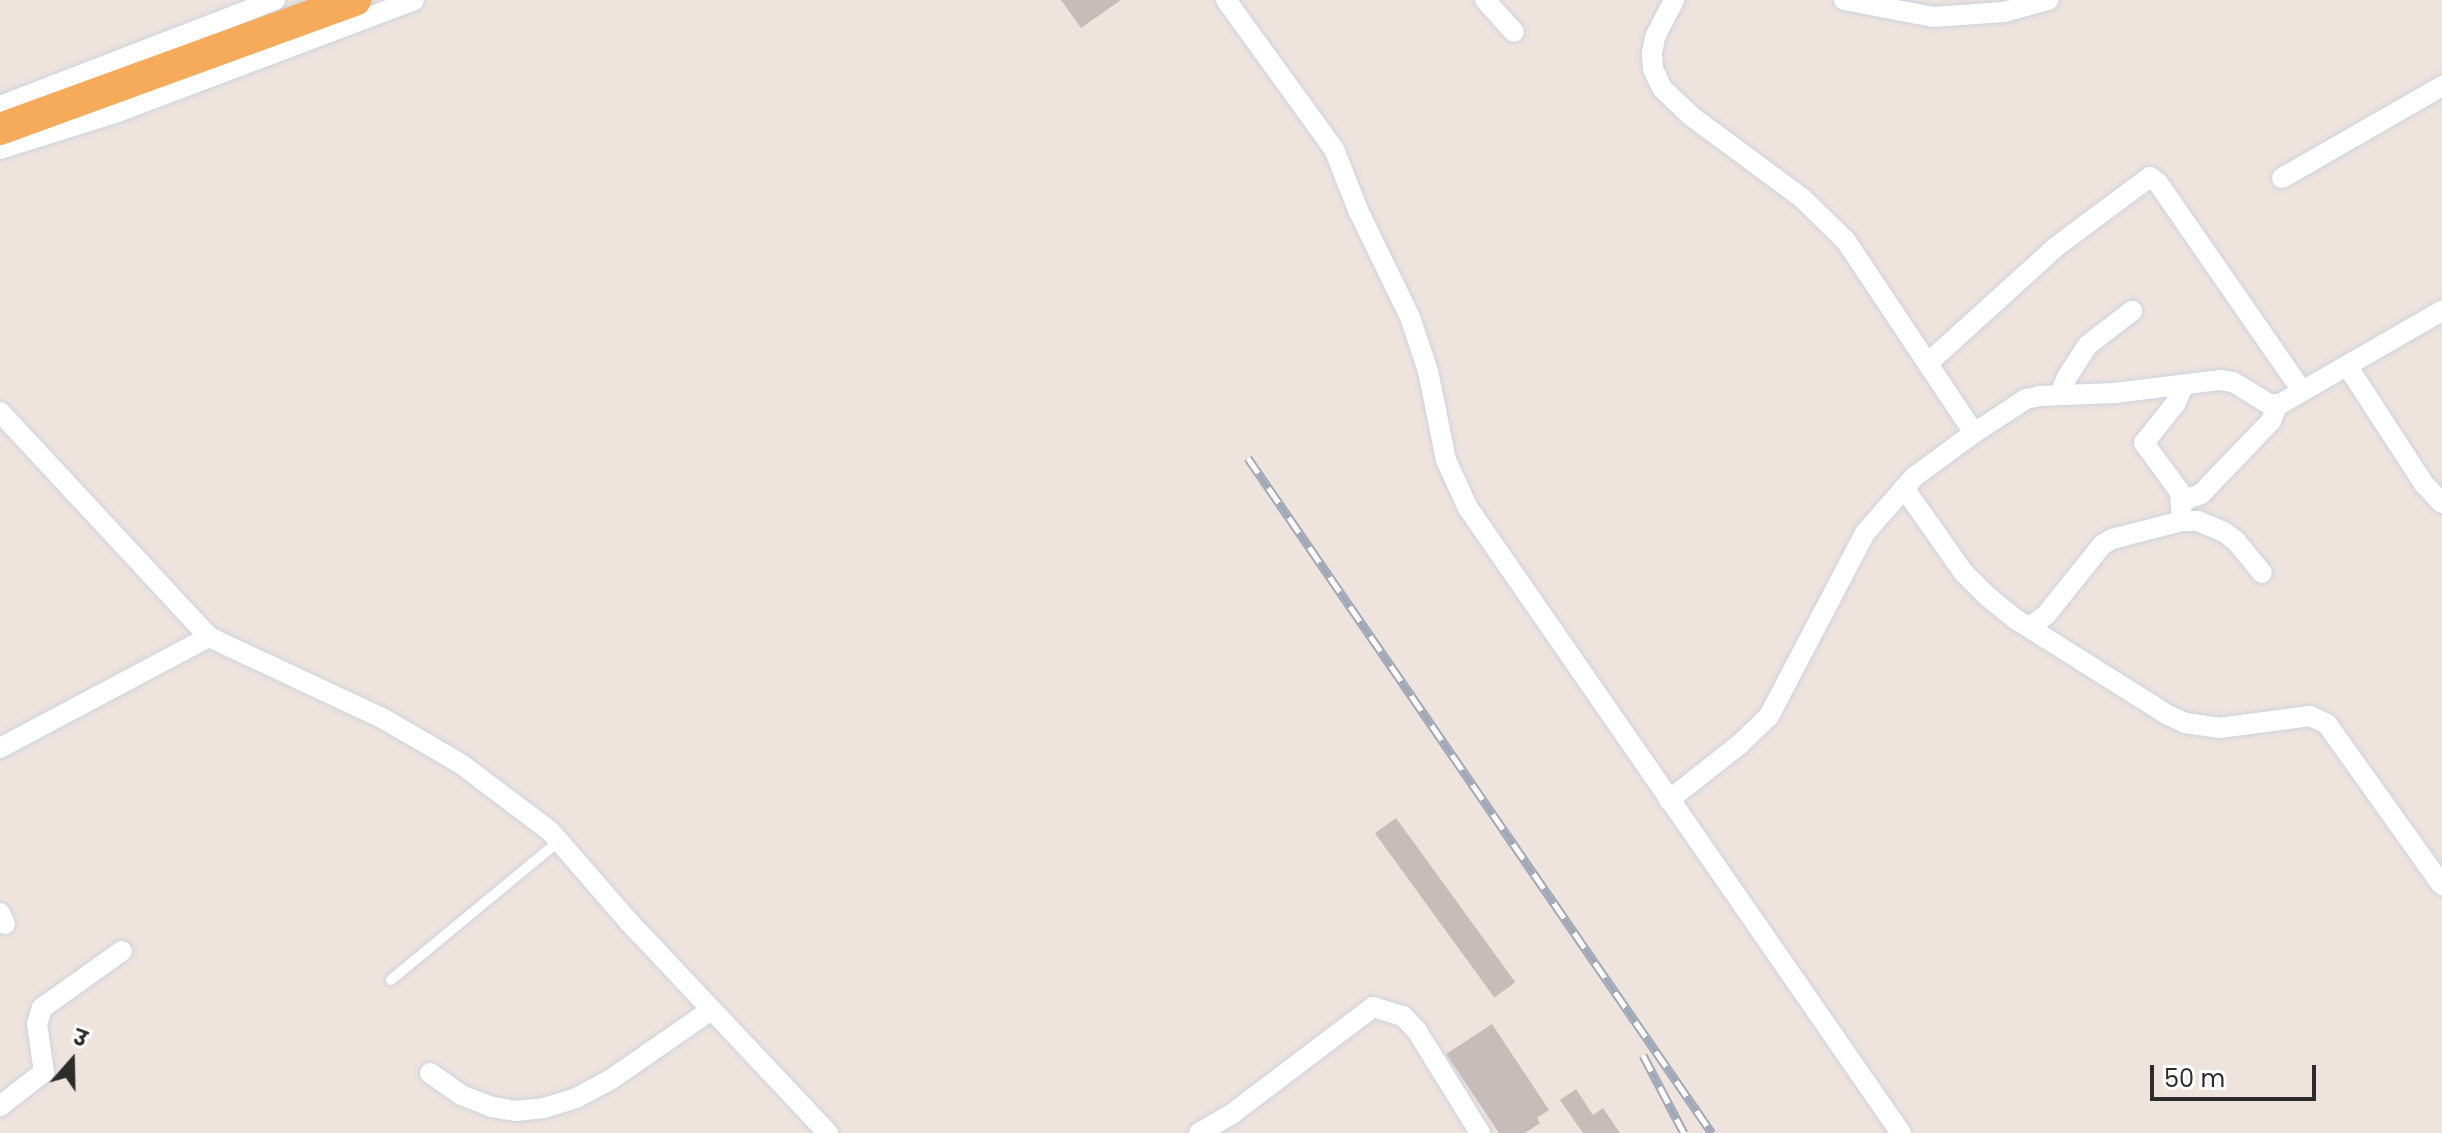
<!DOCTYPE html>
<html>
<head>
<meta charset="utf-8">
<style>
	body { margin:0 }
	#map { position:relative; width:2442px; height:1133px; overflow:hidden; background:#eee3dd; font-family:Poppins,"Noto Sans Devanagari",sans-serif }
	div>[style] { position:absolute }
	.building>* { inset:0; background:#c6bdba; transform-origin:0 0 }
	.roads { filter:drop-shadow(0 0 2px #cbd3de) drop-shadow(0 0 2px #cbd3de) }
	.lane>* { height:10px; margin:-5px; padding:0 5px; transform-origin:5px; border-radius:5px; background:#fff }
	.street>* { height:20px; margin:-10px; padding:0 10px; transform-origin:10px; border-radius:10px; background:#fff }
	.primary>* { height:32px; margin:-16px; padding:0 16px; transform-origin:16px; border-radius:16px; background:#f6ab5a }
	.rail>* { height:9px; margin-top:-4.5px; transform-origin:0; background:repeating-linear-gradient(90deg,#fff 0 18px,#a0a9b7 0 36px); box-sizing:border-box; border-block:2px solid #a0a9b7 }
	span { translate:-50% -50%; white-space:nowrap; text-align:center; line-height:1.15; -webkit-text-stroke:6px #fff; paint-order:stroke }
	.north { position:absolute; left:32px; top:1021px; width:80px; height:80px; -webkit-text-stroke:6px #fff; paint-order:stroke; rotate:20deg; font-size:22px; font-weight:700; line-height:32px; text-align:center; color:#2c2c2c }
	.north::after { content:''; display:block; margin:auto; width:28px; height:36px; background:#2c2c2c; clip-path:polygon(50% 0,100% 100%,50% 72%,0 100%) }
	.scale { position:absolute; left:2150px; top:1065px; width:166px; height:36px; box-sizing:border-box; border:4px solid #2c2c2c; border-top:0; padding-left:10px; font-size:24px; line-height:28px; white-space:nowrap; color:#2c2c2c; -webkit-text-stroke:6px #fff; paint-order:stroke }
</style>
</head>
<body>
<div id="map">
	<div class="building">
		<div style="clip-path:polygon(1061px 0,1121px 0,1081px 28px)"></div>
		<div style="left:1396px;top:818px;width:203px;height:26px;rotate:54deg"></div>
		<div style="clip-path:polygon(1492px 1024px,1549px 1110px,1537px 1118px,1540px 1123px,1525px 1133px,1499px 1133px,1446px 1054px)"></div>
		<div style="clip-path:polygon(1576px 1089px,1593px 1115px,1603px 1108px,1620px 1133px,1583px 1133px,1560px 1100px)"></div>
	</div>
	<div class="roads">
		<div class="lane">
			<div style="left:391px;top:980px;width:218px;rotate:-39.6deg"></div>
		</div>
		<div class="street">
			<div style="left:1226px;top:0;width:184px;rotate:54.1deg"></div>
			<div style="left:1334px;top:149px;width:66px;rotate:68.5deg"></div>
			<div style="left:1358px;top:210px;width:119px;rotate:64.1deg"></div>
			<div style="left:1410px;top:317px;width:57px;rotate:71.6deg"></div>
			<div style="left:1428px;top:371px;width:91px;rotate:78.6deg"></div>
			<div style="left:1446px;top:460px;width:53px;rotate:65.4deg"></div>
			<div style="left:1468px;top:508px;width:760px;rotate:55.29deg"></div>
			<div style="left:1485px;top:0;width:43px;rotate:47.8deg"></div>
			<div style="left:1844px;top:0;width:91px;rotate:10.8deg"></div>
			<div style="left:1933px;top:17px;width:71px;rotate:-4deg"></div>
			<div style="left:2004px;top:12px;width:46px;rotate:-15.3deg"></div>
			<div style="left:0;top:106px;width:295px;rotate:-21.1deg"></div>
			<div style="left:0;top:149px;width:124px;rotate:-17.4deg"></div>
			<div style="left:118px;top:112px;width:316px;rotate:-20.7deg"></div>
			<div style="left:2282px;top:178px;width:185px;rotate:-29.9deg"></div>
			<div style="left:1928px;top:363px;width:174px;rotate:-42.2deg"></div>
			<div style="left:2057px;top:246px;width:116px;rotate:-36.6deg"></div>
			<div style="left:2150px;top:177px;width:10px;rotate:37deg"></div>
			<div style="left:2158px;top:183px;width:253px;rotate:55.3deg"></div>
			<div style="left:2348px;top:367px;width:140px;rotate:57deg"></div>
			<div style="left:2424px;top:484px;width:26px;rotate:47deg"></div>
			<div style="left:2060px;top:395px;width:19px;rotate:-69deg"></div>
			<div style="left:2067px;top:377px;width:38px;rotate:-57deg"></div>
			<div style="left:2088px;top:345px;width:56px;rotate:-37.7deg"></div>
			<div style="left:0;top:412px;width:307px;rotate:47.1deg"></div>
			<div style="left:209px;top:637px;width:193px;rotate:25.1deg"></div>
			<div style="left:384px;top:719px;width:89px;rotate:30.3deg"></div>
			<div style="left:461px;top:764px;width:111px;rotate:37deg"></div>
			<div style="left:550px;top:831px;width:122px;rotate:49deg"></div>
			<div style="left:630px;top:923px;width:289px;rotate:46.7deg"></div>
			<div style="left:1974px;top:433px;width:62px;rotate:-33.2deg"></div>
			<div style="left:2026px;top:399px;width:14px;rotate:-12deg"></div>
			<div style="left:2040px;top:396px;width:75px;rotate:-2.3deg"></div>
			<div style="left:2115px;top:393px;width:106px;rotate:-7.1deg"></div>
			<div style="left:2220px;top:380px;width:13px;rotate:9deg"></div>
			<div style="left:2233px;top:382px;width:42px;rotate:31.4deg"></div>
			<div style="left:2269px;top:404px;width:11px"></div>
			<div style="left:2280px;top:404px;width:187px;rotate:-29.9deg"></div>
			<div style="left:1904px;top:488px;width:104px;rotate:54.8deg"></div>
			<div style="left:1964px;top:573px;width:33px;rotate:45deg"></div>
			<div style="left:1987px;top:596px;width:38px;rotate:39deg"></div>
			<div style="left:2017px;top:620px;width:178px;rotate:32.2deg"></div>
			<div style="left:2168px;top:715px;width:19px;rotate:25deg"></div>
			<div style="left:2185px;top:723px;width:34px;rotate:8deg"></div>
			<div style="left:2219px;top:728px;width:92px;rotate:-7.5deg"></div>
			<div style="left:2310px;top:716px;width:19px;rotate:25deg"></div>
			<div style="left:2327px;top:724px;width:198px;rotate:54.5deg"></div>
			<div style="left:2182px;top:501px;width:20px;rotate:-20deg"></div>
			<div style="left:2201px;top:494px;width:101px;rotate:-46.2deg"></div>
			<div style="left:2271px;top:421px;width:18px;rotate:-68deg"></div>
			<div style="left:2182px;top:521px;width:29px;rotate:-94deg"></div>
			<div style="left:2180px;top:492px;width:61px;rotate:-126.3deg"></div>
			<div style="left:2144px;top:443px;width:50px;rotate:-51.5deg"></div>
			<div style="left:2175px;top:404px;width:21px;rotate:-65deg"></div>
			<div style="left:2030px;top:627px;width:20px;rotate:-37deg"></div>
			<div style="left:2046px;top:615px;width:90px;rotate:-51.3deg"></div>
			<div style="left:2102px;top:545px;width:12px;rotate:-31deg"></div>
			<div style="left:2112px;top:539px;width:72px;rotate:-14.4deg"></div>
			<div style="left:2182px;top:521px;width:16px"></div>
			<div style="left:2198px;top:521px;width:28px;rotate:23deg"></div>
			<div style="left:2224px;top:532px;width:15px;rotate:37deg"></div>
			<div style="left:2236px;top:541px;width:41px;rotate:50.9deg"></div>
			<div style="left:0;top:748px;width:237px;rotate:-28deg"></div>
			<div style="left:1669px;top:800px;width:89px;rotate:-38.2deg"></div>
			<div style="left:1739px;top:745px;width:42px;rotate:-44deg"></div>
			<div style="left:1769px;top:716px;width:207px;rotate:-62.3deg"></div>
			<div style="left:1865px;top:533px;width:74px;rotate:-48.8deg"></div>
			<div style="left:1914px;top:477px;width:74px;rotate:-36.3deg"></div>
			<div style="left:1974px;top:433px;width:231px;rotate:-123.7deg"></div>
			<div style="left:1846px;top:241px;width:62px;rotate:-135.7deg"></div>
			<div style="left:1802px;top:198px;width:138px;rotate:-143.5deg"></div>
			<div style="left:1691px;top:116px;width:40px;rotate:-136deg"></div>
			<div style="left:1662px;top:88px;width:21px;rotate:-115deg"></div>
			<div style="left:1653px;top:69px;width:16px;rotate:-94deg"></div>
			<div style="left:1652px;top:53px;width:16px;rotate:-79deg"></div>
			<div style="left:1655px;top:37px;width:42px;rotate:-62.8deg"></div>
			<div style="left:0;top:913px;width:12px;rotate:66deg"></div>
			<div style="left:430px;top:1073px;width:38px;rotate:35deg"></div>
			<div style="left:461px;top:1095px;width:33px;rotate:21deg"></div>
			<div style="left:492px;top:1107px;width:24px;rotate:9deg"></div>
			<div style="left:516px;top:1111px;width:28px;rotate:-6deg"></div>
			<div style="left:544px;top:1108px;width:34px;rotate:-17deg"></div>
			<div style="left:576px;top:1098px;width:38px;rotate:-28deg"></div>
			<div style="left:610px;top:1080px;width:123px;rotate:-34.7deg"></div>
			<div style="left:0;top:1106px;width:56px;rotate:-37.7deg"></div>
			<div style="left:44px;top:1072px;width:49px;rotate:-98.3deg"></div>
			<div style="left:37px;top:1024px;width:17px;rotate:-73deg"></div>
			<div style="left:42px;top:1008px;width:98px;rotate:-35.5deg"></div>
			<div style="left:1199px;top:1133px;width:39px;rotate:-30deg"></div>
			<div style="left:1233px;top:1113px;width:176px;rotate:-37.1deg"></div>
			<div style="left:1373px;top:1007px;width:31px;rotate:17deg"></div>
			<div style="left:1403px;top:1016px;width:21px;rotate:47deg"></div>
			<div style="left:1417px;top:1031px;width:120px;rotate:58.3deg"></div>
		</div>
		<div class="primary">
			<div style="left:0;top:129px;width:378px;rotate:-20deg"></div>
		</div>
	</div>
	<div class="rail">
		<div style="left:1248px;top:458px;width:819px;rotate:55.5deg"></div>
		<div style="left:1643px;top:1055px;width:88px;rotate:62.3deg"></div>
	</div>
	<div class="north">उ</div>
	<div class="scale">50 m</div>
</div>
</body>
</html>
